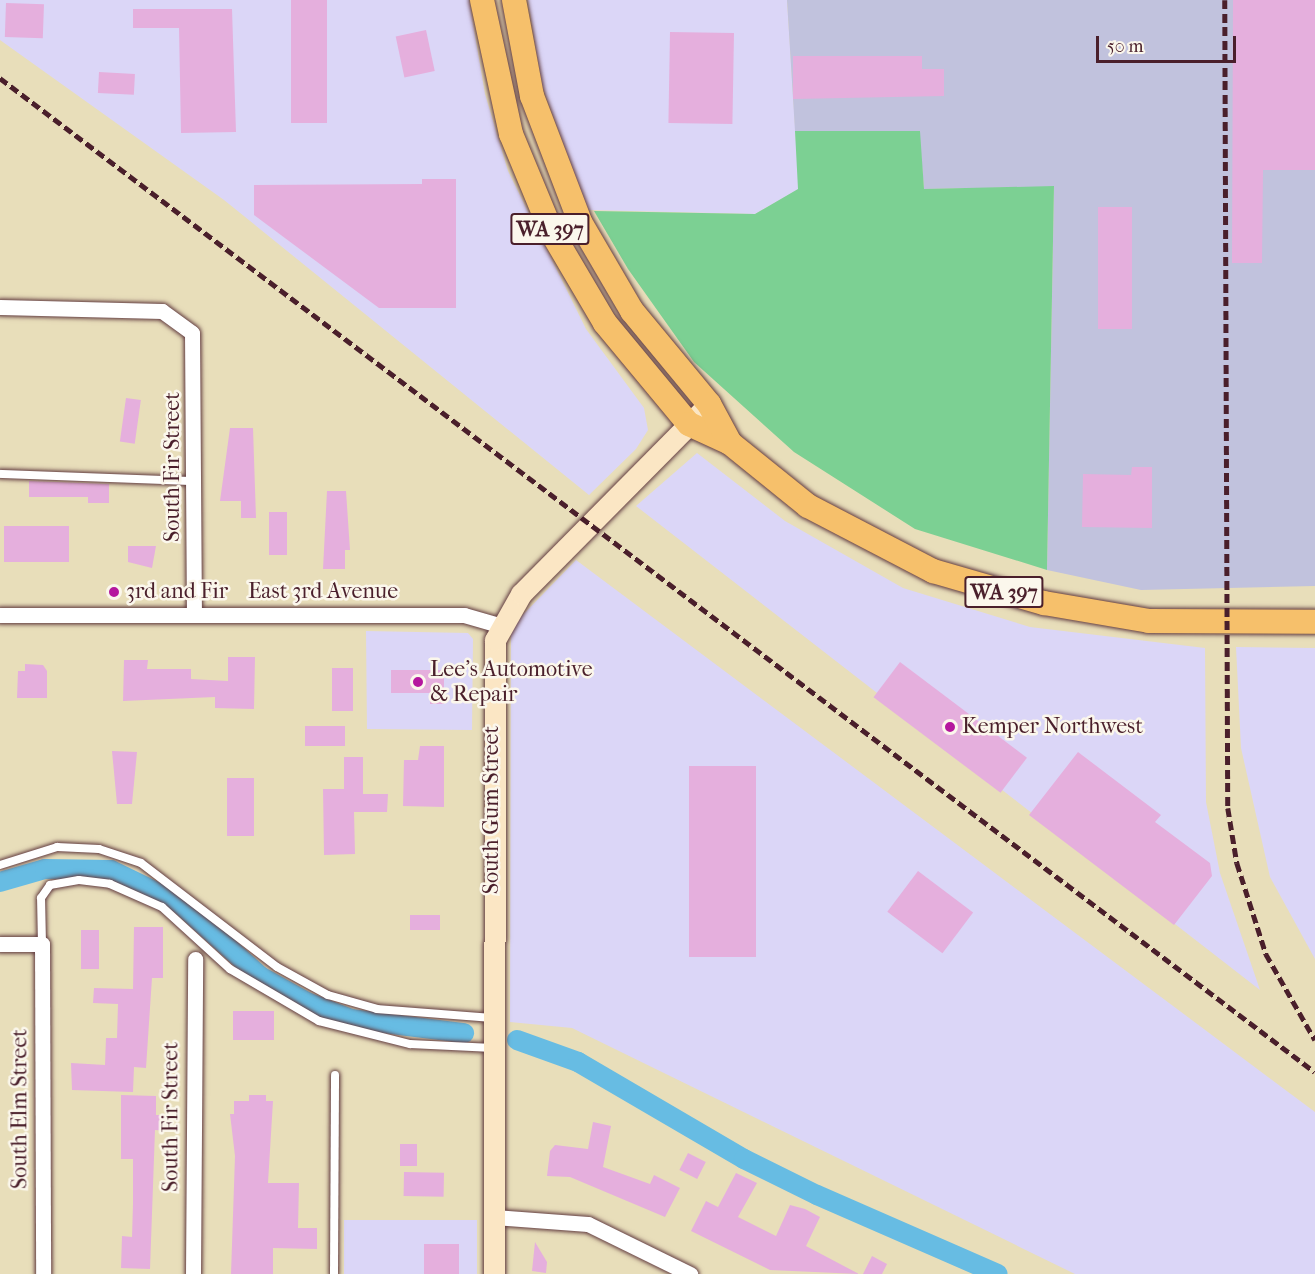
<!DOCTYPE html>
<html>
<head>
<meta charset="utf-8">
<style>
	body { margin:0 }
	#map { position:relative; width:1315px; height:1274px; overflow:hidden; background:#e8deba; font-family:"IM FELL French Canon",serif }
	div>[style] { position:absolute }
	.built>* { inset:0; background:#dbd6f7; transform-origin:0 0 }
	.industrial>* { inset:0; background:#c1c2dd }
	.green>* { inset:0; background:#7cd093 }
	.canal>* { height:20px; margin:-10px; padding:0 10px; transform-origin:10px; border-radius:10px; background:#67bce3 }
	.building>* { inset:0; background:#e5afdd; transform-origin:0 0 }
	.roads { filter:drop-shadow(0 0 2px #623c40) drop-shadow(0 0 2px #623c40) }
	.lane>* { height:8px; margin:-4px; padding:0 4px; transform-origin:4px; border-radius:4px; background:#fff }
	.street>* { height:15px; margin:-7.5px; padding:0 7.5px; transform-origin:7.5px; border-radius:7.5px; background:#fff }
	.secondary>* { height:21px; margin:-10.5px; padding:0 10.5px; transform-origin:10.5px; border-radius:10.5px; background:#fbe6c4 }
	.primary>* { height:24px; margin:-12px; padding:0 12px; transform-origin:12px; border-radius:12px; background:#f6c06b }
	.rail>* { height:4.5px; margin-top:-2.25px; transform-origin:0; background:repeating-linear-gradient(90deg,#4a1f2b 0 9px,transparent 0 13.5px) }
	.dots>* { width:16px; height:16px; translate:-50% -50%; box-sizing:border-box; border:3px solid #fbf7ec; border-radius:50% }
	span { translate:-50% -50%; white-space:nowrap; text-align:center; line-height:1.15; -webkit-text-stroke:5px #fbf7ec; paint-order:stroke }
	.shield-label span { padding:2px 4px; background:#fbf7ec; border:2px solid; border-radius:4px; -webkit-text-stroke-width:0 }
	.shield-label { font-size:21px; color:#4a1f2b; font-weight:700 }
	.street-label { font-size:22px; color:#4a1f2b }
	.poi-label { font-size:22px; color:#4a1f2b }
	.left { translate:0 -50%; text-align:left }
	.scale { position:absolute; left:1096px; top:36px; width:140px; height:27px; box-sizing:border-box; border:3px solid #4a1f2b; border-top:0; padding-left:8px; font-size:18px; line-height:21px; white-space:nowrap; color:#4a1f2b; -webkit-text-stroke:4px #fbf7ec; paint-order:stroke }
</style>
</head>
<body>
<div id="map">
	<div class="built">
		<div style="clip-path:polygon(0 0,469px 0,485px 94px,508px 171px,586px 329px,644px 408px,648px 430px,636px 449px,589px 495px,224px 200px,0 40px)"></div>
		<div style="clip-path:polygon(528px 0,787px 0,799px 189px,755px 214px,587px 210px,542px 85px)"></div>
		<div style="clip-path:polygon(697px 453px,785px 521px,903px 588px,1030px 627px,1205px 648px,1206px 802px,1220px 873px,1260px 990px,636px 506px)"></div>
		<div style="clip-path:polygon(576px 560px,1315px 1112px,1315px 1274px,1075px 1274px,572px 1028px,510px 1022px,511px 627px)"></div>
		<div style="clip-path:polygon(366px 631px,468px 633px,473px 639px,472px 730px,367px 729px)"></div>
		<div style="clip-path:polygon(1236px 647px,1315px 648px,1315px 959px,1270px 877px,1241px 748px)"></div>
		<div style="left:344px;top:1220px;width:133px;height:54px"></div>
	</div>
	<div class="industrial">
		<div style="clip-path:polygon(787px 0,1315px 0,1315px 586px,1141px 590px,1047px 570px,1054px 187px,924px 189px,919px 131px,795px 131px)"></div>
	</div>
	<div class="green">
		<div style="clip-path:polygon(795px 131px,920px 131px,924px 189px,1054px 186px,1047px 570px,915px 529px,794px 452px,694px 362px,628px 269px,594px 211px,755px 214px,798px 189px)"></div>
	</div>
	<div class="canal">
		<div style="left:0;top:882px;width:47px;rotate:-16.1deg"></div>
		<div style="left:45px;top:869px;width:66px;rotate:0.9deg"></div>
		<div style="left:111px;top:870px;width:76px;rotate:25.9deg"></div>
		<div style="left:179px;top:903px;width:109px;rotate:42deg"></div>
		<div style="left:260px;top:976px;width:54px;rotate:29deg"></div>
		<div style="left:307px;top:1002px;width:47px;rotate:21.1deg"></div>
		<div style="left:351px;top:1019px;width:114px;rotate:7.1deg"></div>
		<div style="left:517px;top:1040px;width:65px;rotate:19.8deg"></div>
		<div style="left:578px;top:1062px;width:192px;rotate:30.3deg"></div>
		<div style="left:744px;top:1159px;width:81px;rotate:26.3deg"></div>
		<div style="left:817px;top:1195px;width:197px;rotate:23.6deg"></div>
	</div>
	<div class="building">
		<div style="left:291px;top:0;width:36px;height:123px"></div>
		<div style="clip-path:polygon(1233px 0,1315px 0,1315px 170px,1263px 170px,1262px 263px,1232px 263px)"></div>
		<div style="left:6px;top:3px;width:38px;height:34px;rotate:2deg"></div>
		<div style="clip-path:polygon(133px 9px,232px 9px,236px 132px,181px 133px,179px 28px,133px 28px)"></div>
		<div style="left:426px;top:30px;width:42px;height:31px;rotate:78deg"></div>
		<div style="left:670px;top:32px;width:64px;height:91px;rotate:1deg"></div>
		<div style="clip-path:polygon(793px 56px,922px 56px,922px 69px,944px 69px,944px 96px,793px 99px)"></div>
		<div style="left:99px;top:72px;width:36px;height:21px;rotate:3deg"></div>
		<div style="clip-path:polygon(422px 179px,456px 179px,456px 308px,379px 308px,254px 215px,254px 185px,422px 184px)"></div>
		<div style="left:1098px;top:207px;width:34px;height:122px"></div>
		<div style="left:126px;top:398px;width:15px;height:44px;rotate:8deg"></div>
		<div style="clip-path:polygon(230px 428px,253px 428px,256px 518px,241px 518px,241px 501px,220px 501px)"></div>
		<div style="clip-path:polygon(1132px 467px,1152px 467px,1152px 528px,1082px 527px,1083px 474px,1131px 475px)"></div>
		<div style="clip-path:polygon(29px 481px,109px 484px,109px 503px,88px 503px,88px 497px,29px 497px)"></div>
		<div style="clip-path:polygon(327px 491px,346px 491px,350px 550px,345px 550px,345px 569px,323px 569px)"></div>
		<div style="left:269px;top:512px;width:18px;height:43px"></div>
		<div style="left:4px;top:526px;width:65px;height:36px"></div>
		<div style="clip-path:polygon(128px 546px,156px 546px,152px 568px,128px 562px)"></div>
		<div style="clip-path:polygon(228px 657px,255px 657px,254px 709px,215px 708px,215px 697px,123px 701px,124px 660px,148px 660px,147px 669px,191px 669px,191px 679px,228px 681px)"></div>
		<div style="left:900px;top:662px;width:159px;height:44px;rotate:37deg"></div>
		<div style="clip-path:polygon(25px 664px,43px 665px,47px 671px,47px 698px,17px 698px,18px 671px,25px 671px)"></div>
		<div style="left:332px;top:668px;width:21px;height:43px"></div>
		<div style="clip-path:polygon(391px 670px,444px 670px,444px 704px,430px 704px,430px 693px,391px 693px)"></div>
		<div style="left:305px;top:726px;width:40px;height:20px"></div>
		<div style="clip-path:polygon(420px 746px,444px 746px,444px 807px,403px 806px,404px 760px,418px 760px)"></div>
		<div style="clip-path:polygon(112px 751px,137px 752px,132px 804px,117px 804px)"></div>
		<div style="clip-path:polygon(1078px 752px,1161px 815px,1155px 822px,1210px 863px,1212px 876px,1174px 925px,1029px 815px)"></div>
		<div style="clip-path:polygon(344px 757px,363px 757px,363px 794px,388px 794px,387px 812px,354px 812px,355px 854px,324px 855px,323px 789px,344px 789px)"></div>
		<div style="left:689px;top:766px;width:67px;height:191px"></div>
		<div style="left:227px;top:778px;width:27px;height:58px"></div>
		<div style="left:918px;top:871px;width:69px;height:51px;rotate:37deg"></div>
		<div style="left:410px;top:915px;width:30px;height:15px"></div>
		<div style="clip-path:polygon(134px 927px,163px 927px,163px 978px,152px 978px,146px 1068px,134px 1067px,133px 1092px,72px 1090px,71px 1063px,105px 1065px,106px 1038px,117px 1038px,118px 1004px,93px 1003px,94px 988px,133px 989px)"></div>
		<div style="left:81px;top:930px;width:18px;height:39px"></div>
		<div style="left:233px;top:1011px;width:41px;height:29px"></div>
		<div style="clip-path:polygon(121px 1095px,156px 1096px,156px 1115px,168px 1115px,168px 1131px,155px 1130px,150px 1269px,121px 1268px,122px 1236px,132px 1237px,133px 1204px,133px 1159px,121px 1159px)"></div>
		<div style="clip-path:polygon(249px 1095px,266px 1095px,266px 1101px,273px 1101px,268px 1183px,299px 1183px,298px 1228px,317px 1228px,317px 1249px,273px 1248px,273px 1274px,231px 1274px,235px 1156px,230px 1114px,234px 1114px,234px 1101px,249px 1101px)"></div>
		<div style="clip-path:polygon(593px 1122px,611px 1126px,603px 1167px,650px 1184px,654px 1175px,680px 1188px,665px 1217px,570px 1177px,547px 1176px,550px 1151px,555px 1145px,588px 1149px)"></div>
		<div style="left:400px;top:1144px;width:17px;height:22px"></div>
		<div style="left:688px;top:1153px;width:20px;height:19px;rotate:27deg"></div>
		<div style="left:404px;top:1172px;width:40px;height:24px;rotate:1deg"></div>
		<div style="clip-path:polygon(736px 1173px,757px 1183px,738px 1217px,776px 1236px,790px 1205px,805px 1209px,820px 1217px,806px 1246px,859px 1274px,770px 1270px,691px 1231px,706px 1201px,718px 1207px)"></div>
		<div style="clip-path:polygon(535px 1242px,547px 1262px,546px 1273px,532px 1271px)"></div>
		<div style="left:424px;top:1244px;width:35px;height:30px"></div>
		<div style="clip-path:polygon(872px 1256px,887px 1264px,882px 1274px,863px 1274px)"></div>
	</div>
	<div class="roads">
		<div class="lane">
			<div style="left:0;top:474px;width:193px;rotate:2.1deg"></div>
			<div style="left:0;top:865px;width:60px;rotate:-17.5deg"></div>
			<div style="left:57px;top:847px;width:42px;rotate:2.7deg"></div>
			<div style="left:99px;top:849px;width:44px;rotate:18.4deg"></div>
			<div style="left:141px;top:863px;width:171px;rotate:37.4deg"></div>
			<div style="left:277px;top:967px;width:58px;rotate:28.8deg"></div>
			<div style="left:328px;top:995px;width:51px;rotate:15.9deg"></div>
			<div style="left:377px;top:1009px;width:115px;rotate:4.5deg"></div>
			<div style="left:42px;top:944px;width:46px;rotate:-91.2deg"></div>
			<div style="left:41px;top:898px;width:16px;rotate:-55deg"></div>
			<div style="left:50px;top:885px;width:29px;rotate:-10deg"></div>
			<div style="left:79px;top:880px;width:31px;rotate:7deg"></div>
			<div style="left:110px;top:884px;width:57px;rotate:23.9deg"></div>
			<div style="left:162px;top:907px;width:92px;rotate:42.4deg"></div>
			<div style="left:230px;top:969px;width:103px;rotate:30.3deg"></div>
			<div style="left:319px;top:1021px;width:94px;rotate:14.2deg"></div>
			<div style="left:410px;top:1044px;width:83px;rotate:2.8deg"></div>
			<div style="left:334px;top:1274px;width:199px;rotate:-89.7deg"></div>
		</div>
		<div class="street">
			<div style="left:0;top:307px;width:162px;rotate:1.4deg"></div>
			<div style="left:162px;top:311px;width:37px;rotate:36deg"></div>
			<div style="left:192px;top:333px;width:282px;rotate:89.6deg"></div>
			<div style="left:0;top:615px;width:464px"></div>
			<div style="left:464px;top:615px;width:37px;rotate:16deg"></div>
			<div style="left:0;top:944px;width:42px"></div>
			<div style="left:42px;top:944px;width:330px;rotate:89.8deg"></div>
			<div style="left:494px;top:1217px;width:94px;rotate:4.3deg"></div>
			<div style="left:588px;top:1224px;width:114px;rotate:26.1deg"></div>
			<div style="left:193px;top:1274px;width:315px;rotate:-89.6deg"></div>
		</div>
		<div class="secondary">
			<div style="left:494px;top:1274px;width:634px;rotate:-89.91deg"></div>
			<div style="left:495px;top:640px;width:53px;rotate:-60.5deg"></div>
			<div style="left:521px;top:594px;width:267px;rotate:-45.3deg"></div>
		</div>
		<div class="primary">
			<div style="left:482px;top:0;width:137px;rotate:77.8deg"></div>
			<div style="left:511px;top:134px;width:107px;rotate:67.5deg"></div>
			<div style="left:552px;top:233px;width:104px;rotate:59.5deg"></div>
			<div style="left:605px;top:323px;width:131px;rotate:50.3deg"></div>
			<div style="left:689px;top:424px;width:45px;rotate:24.9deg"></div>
			<div style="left:730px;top:443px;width:100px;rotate:38.9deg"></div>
			<div style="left:808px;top:506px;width:141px;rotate:27.5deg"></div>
			<div style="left:933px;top:571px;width:116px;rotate:16.1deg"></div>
			<div style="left:1044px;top:603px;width:107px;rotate:9.7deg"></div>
			<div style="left:1149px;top:621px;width:166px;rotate:0.3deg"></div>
			<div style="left:514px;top:0;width:98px;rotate:79.4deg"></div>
			<div style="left:532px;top:96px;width:135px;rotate:69.1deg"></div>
			<div style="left:580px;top:222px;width:103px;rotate:59.7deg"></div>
			<div style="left:632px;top:311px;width:121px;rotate:50.4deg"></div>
			<div style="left:709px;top:404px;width:44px;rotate:61.7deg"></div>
		</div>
	</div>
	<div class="rail">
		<div style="left:1225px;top:0;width:808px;rotate:89.79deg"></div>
		<div style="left:1228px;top:808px;width:56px;rotate:80.7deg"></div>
		<div style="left:1237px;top:863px;width:96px;rotate:72.3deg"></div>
		<div style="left:1266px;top:954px;width:99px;rotate:60.3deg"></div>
		<div style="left:0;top:78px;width:1648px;rotate:37.09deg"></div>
	</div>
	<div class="dots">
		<div style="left:114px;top:592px;background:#b5179e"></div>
		<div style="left:418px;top:682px;background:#b5179e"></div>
		<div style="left:950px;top:727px;background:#b5179e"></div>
	</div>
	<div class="shield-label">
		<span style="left:550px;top:229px">WA 397</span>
		<span style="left:1004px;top:592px">WA 397</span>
	</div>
	<div class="street-label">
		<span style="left:173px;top:467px;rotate:-90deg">South Fir Street</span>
		<span style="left:323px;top:592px">East 3rd Avenue</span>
		<span style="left:492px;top:810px;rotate:-90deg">South Gum Street</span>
		<span style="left:20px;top:1109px;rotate:-90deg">South Elm Street</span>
		<span style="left:171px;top:1117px;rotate:-90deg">South Fir Street</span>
	</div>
	<div class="poi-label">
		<span class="left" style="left:126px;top:592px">3rd and Fir</span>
		<span class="left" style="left:430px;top:682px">Lee's Automotive<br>&amp; Repair</span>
		<span class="left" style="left:962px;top:727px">Kemper Northwest</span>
	</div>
	<div class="scale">50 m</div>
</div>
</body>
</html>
